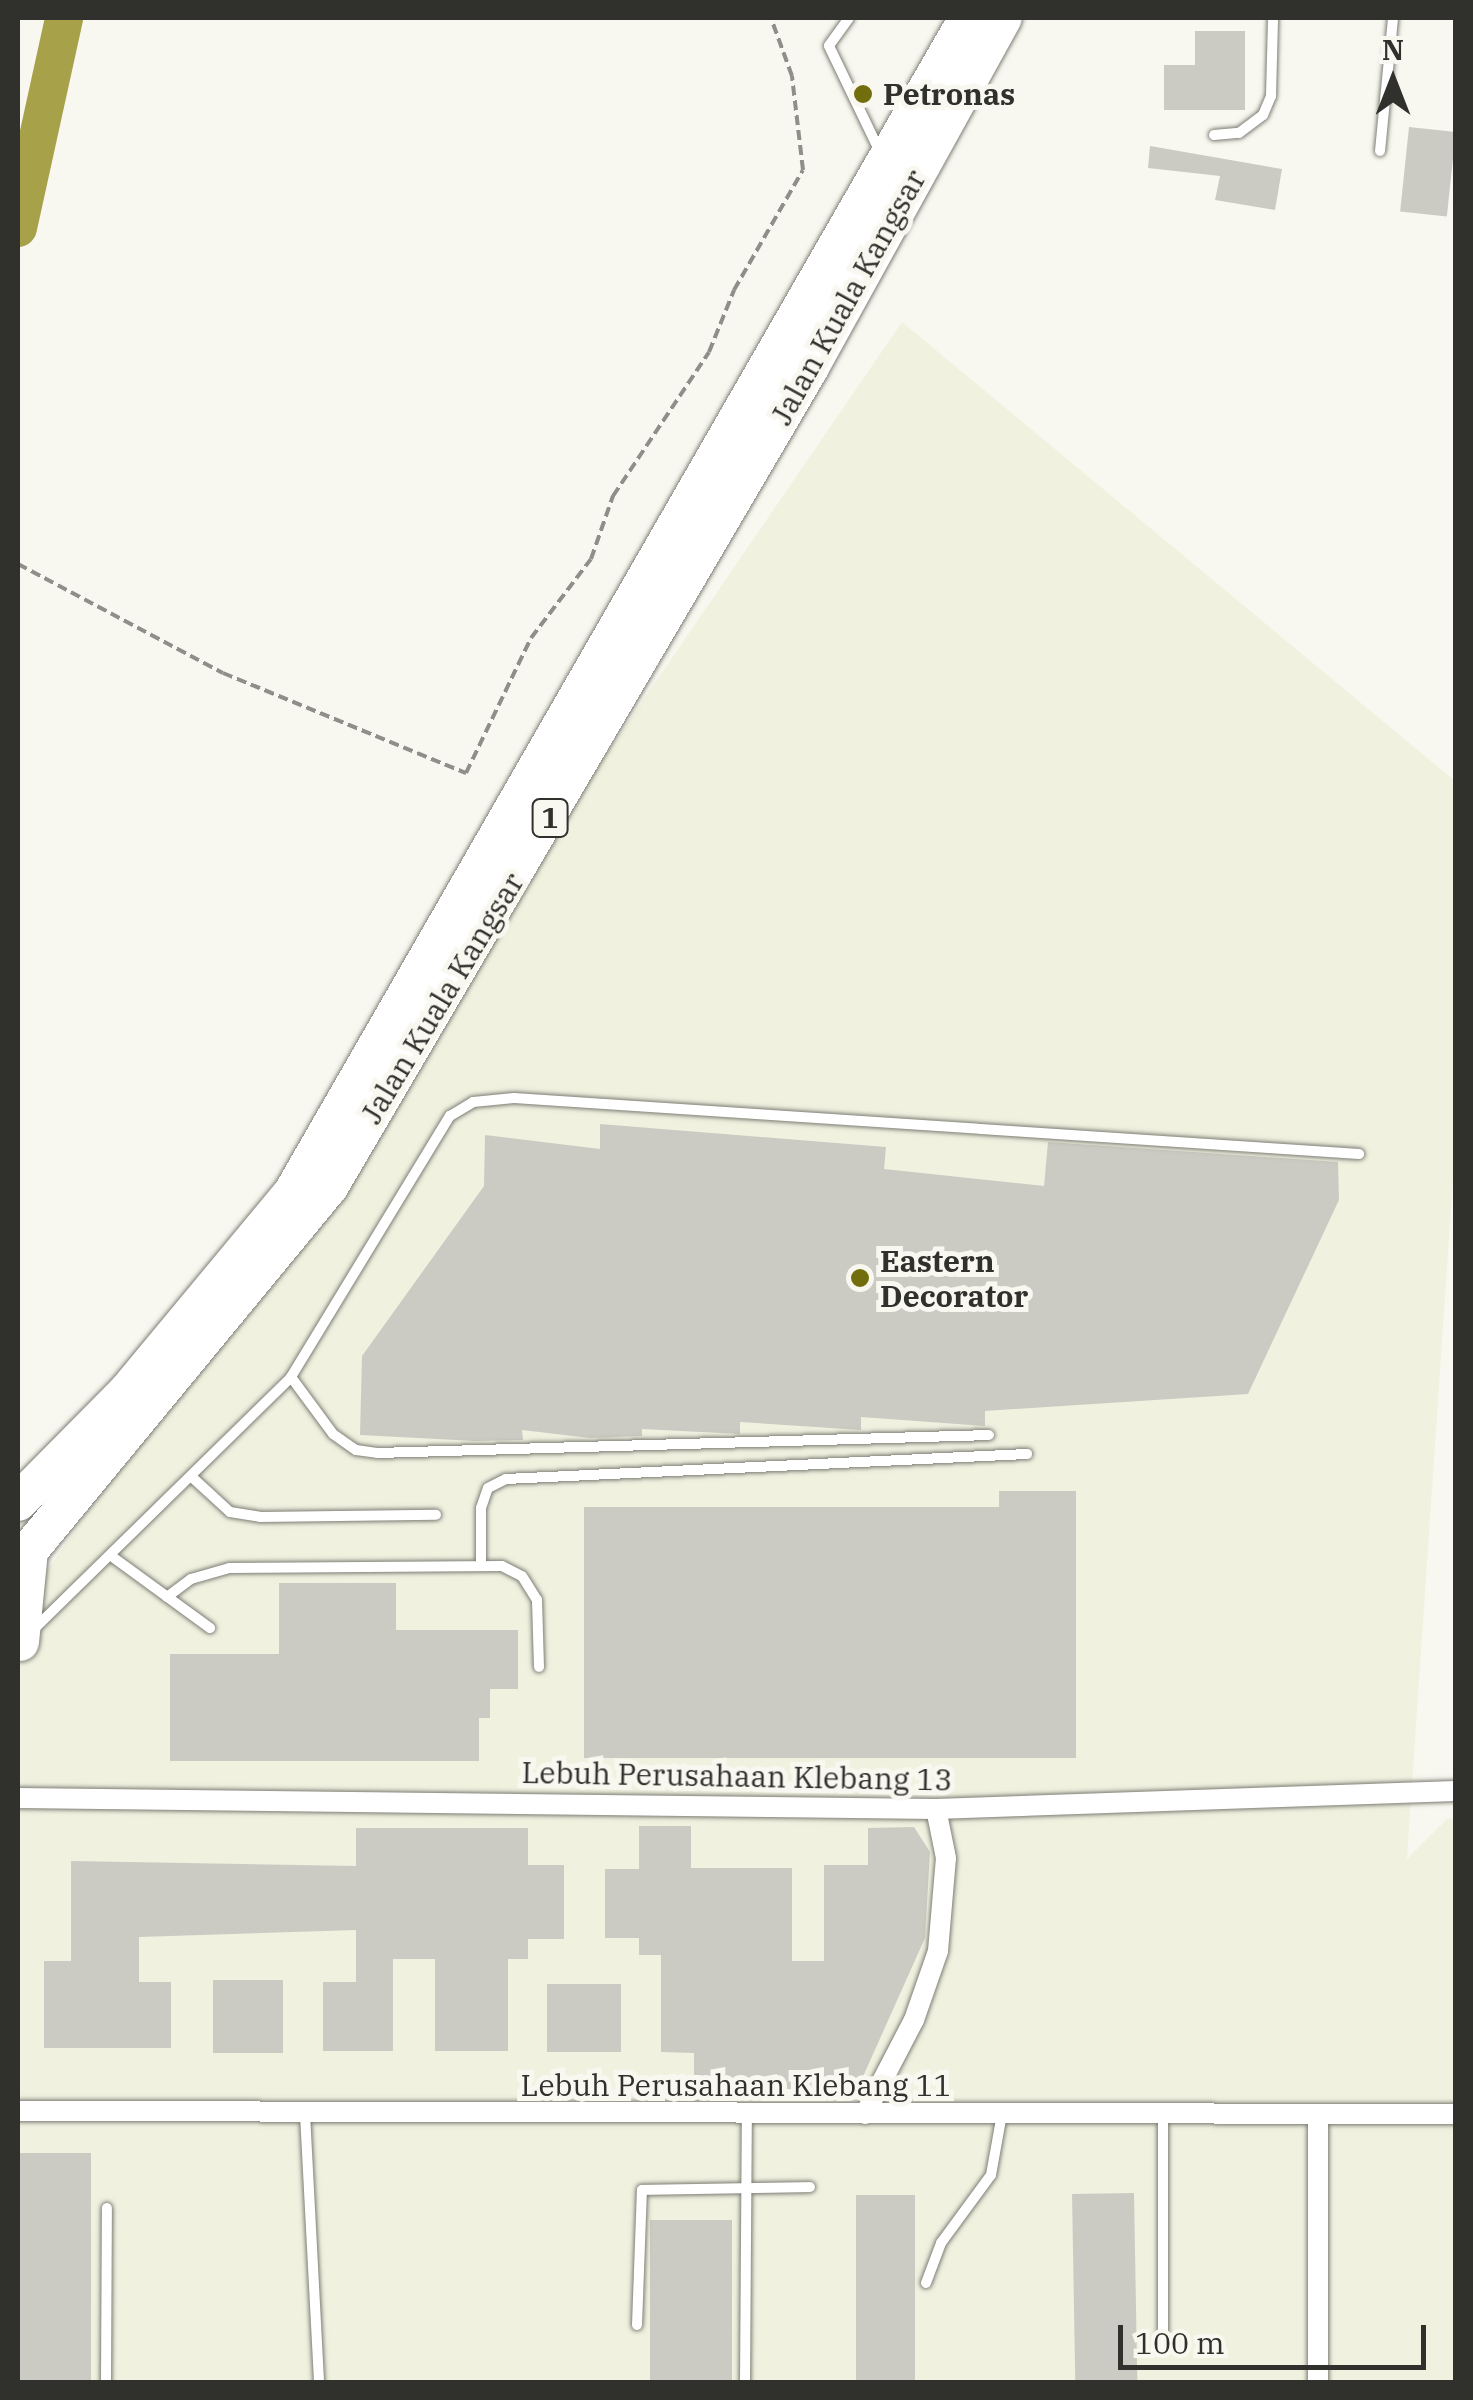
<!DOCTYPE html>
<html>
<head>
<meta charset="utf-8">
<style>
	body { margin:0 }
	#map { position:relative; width:1473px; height:2400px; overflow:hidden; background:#f9f8f0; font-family:"IBM Plex Serif",serif }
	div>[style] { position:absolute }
	.built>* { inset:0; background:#f1f1e0 }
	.river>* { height:38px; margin:-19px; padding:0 19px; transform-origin:19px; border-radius:19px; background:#a7a24a }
	.building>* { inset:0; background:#cbcbc3; transform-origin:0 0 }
	.path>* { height:4px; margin-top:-2px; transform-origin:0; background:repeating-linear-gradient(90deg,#8f8f89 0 10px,transparent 0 15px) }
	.roads { filter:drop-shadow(0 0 2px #7d7d75) drop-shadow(0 0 2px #7d7d75) }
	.lane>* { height:10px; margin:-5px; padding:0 5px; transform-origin:5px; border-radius:5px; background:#fff }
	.street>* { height:20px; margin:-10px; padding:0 10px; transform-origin:10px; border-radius:10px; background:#fff }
	.highway>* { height:38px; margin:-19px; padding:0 19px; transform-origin:19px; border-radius:19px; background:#fff }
	.dots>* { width:28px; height:28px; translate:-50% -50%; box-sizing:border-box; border:5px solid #f9f8f0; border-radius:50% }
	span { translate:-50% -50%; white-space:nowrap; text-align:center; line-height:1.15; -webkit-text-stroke:10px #f9f8f0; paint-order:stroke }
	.shield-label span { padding:2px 8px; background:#f9f8f0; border:2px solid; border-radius:8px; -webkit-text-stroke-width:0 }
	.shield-label { font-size:28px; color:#30302c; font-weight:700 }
	.poi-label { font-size:30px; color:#30302c; font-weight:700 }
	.left { translate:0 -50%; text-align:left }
	.street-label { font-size:30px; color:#30302c }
	.frame { position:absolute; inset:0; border:20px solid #30302c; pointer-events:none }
	.north { position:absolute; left:1343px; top:30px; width:100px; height:100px; -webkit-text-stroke:8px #f9f8f0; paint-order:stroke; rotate:0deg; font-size:28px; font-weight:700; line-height:40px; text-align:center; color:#30302c }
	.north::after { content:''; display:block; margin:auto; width:35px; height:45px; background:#30302c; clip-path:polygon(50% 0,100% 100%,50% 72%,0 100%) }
	.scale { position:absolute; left:1118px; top:2325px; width:308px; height:45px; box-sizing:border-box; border:5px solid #30302c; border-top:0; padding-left:12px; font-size:30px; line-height:35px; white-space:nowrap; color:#30302c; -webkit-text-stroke:8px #f9f8f0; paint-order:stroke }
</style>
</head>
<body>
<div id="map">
	<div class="built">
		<div style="clip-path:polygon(902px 322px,1455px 781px,1455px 1150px,1407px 1859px,1447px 1819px,1455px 1818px,1455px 2382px,18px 2382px,18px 1613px)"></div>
	</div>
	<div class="river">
		<div style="left:18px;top:228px;width:215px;rotate:-77.6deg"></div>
	</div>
	<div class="building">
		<div style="clip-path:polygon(1195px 31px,1245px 31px,1245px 110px,1164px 110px,1164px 65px,1195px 65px)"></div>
		<div style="left:1409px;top:127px;width:47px;height:85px;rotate:6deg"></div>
		<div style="clip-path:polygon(1150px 146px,1282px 169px,1275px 210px,1215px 200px,1220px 176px,1148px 168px)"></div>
		<div style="clip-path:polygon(600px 1124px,886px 1147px,884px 1169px,1044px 1186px,1048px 1142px,1338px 1162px,1339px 1200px,1248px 1394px,985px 1411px,985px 1426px,861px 1417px,861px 1430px,740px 1422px,740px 1434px,642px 1429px,642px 1436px,590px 1438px,522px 1430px,523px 1440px,476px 1441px,360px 1435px,362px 1356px,484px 1186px,485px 1135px,600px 1149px)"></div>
		<div style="clip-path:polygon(999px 1491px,1076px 1491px,1076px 1758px,584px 1758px,584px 1507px,999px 1507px)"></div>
		<div style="clip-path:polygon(279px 1583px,396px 1583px,396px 1630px,518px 1630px,518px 1689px,490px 1689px,490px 1718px,479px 1718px,479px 1761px,170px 1761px,170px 1654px,279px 1654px)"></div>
		<div style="clip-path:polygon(639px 1826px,691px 1826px,691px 1868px,792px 1868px,792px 1961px,824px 1961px,824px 1865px,868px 1865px,868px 1828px,914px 1827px,930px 1852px,925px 1938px,861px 2081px,849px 2089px,694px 2089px,694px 2053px,661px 2052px,661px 1955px,639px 1955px,639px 1938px,605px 1938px,605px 1869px,639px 1869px)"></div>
		<div style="clip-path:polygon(356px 1828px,528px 1828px,528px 1865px,564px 1865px,564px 1939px,528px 1939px,528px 1959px,508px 1959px,508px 2051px,435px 2051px,435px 1959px,393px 1959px,393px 2051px,323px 2051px,323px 1982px,356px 1982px,356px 1930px,139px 1937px,139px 1982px,171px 1982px,171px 2048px,44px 2048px,44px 1961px,71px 1961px,71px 1861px,356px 1866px)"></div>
		<div style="left:213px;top:1980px;width:70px;height:73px"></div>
		<div style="left:547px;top:1984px;width:74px;height:68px"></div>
		<div style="left:18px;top:2153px;width:73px;height:229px"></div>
		<div style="left:1134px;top:2193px;width:189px;height:62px;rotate:89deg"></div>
		<div style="left:856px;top:2195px;width:59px;height:187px"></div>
		<div style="left:732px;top:2220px;width:162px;height:82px;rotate:90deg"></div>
	</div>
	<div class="path">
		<div style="left:18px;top:564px;width:232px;rotate:28deg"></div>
		<div style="left:223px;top:673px;width:263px;rotate:22.4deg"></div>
		<div style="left:466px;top:773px;width:150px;rotate:-64.3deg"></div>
		<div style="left:531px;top:638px;width:99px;rotate:-52.8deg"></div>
		<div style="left:591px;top:559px;width:67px;rotate:-70.8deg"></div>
		<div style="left:613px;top:496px;width:173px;rotate:-56.3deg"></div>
		<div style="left:709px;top:352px;width:67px;rotate:-68deg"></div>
		<div style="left:734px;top:290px;width:138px;rotate:-60.1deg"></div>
		<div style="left:803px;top:170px;width:95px;rotate:-96.7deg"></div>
		<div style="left:792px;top:76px;width:62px;rotate:-109.9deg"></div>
	</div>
	<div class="roads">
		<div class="lane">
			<div style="left:849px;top:18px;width:34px;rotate:126deg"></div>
			<div style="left:829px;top:46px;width:120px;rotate:64.3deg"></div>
			<div style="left:1214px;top:135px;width:25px;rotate:-5deg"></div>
			<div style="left:1239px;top:133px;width:30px;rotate:-37deg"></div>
			<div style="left:1263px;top:115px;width:21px;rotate:-67deg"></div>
			<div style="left:1271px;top:96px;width:78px;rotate:-88.5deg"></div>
			<div style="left:1380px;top:151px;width:134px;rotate:-84.4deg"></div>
			<div style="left:291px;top:1377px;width:71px;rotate:53.6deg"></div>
			<div style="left:333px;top:1434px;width:28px;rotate:35deg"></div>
			<div style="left:356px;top:1450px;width:21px;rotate:8deg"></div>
			<div style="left:377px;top:1453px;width:612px;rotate:-1.68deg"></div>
			<div style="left:194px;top:1479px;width:49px;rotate:42.5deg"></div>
			<div style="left:230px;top:1512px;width:30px;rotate:9deg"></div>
			<div style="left:260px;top:1517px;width:176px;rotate:-0.7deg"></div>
			<div style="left:114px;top:1558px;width:119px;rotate:36.1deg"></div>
			<div style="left:481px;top:1564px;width:56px;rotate:-90deg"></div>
			<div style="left:481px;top:1508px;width:21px;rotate:-71deg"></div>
			<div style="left:488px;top:1488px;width:20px;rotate:-27deg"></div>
			<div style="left:506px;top:1479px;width:522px;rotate:-2.75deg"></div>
			<div style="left:167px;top:1597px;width:30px;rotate:-37deg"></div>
			<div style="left:191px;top:1579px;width:40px;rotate:-16deg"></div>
			<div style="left:229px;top:1568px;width:273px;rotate:-0.4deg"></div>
			<div style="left:502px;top:1566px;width:22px;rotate:27deg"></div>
			<div style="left:522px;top:1576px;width:28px;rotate:58deg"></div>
			<div style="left:537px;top:1600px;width:67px;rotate:88.3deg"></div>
			<div style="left:32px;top:1631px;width:363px;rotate:-44.4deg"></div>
			<div style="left:291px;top:1377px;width:306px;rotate:-58.7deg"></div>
			<div style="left:450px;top:1116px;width:27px;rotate:-31deg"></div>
			<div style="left:473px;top:1102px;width:41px;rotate:-5.6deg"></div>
			<div style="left:514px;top:1098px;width:847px;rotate:3.79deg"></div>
			<div style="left:305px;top:2114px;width:268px;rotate:87deg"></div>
			<div style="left:926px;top:2283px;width:43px;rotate:-69.4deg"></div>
			<div style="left:941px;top:2243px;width:84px;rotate:-53.7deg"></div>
			<div style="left:991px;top:2175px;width:62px;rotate:-79.8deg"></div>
			<div style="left:637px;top:2325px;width:135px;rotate:-87.9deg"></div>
			<div style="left:642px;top:2190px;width:168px;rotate:-1deg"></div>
			<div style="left:1163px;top:2346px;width:232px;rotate:-90deg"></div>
			<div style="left:106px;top:2382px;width:174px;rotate:-89.7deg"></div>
			<div style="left:745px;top:2382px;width:265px;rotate:-89.6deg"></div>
		</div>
		<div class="street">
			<div style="left:18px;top:1798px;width:918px;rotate:0.69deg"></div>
			<div style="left:936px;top:1809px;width:520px;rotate:-1.98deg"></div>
			<div style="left:18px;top:2111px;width:1438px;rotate:0.12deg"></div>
			<div style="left:865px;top:2114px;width:106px;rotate:-62.5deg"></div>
			<div style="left:914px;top:2020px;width:73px;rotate:-70.8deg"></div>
			<div style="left:938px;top:1951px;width:93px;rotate:-85.1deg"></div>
			<div style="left:946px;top:1858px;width:50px;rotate:-101.5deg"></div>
			<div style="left:1318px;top:2114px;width:268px;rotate:90deg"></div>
		</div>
		<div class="highway">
			<div style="left:18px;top:1502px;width:155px;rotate:-45.3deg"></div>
			<div style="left:127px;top:1392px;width:260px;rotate:-50.3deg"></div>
			<div style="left:293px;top:1192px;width:1354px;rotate:-60.1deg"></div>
			<div style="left:18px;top:1564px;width:489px;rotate:-50.5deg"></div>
			<div style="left:329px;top:1187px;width:951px;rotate:-59.6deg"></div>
			<div style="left:810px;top:367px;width:399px;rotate:-61.1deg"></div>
			<div style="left:20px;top:1642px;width:91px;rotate:-84.4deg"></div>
		</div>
	</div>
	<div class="dots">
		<div style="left:863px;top:94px;background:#736e0d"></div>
		<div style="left:860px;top:1278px;background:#736e0d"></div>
	</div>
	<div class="shield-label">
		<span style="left:550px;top:818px">1</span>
	</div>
	<div class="poi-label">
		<span class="left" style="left:883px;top:94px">Petronas</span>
		<span class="left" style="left:880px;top:1278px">Eastern<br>Decorator</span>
	</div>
	<div class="street-label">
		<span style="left:848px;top:297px;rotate:-61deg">Jalan Kuala Kangsar</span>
		<span style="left:442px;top:998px;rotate:-59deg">Jalan Kuala Kangsar</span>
		<span style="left:737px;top:1776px;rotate:1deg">Lebuh Perusahaan Klebang 13</span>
		<span style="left:736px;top:2085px">Lebuh Perusahaan Klebang 11</span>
	</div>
	<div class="frame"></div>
	<div class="north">N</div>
	<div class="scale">100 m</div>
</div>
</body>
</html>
